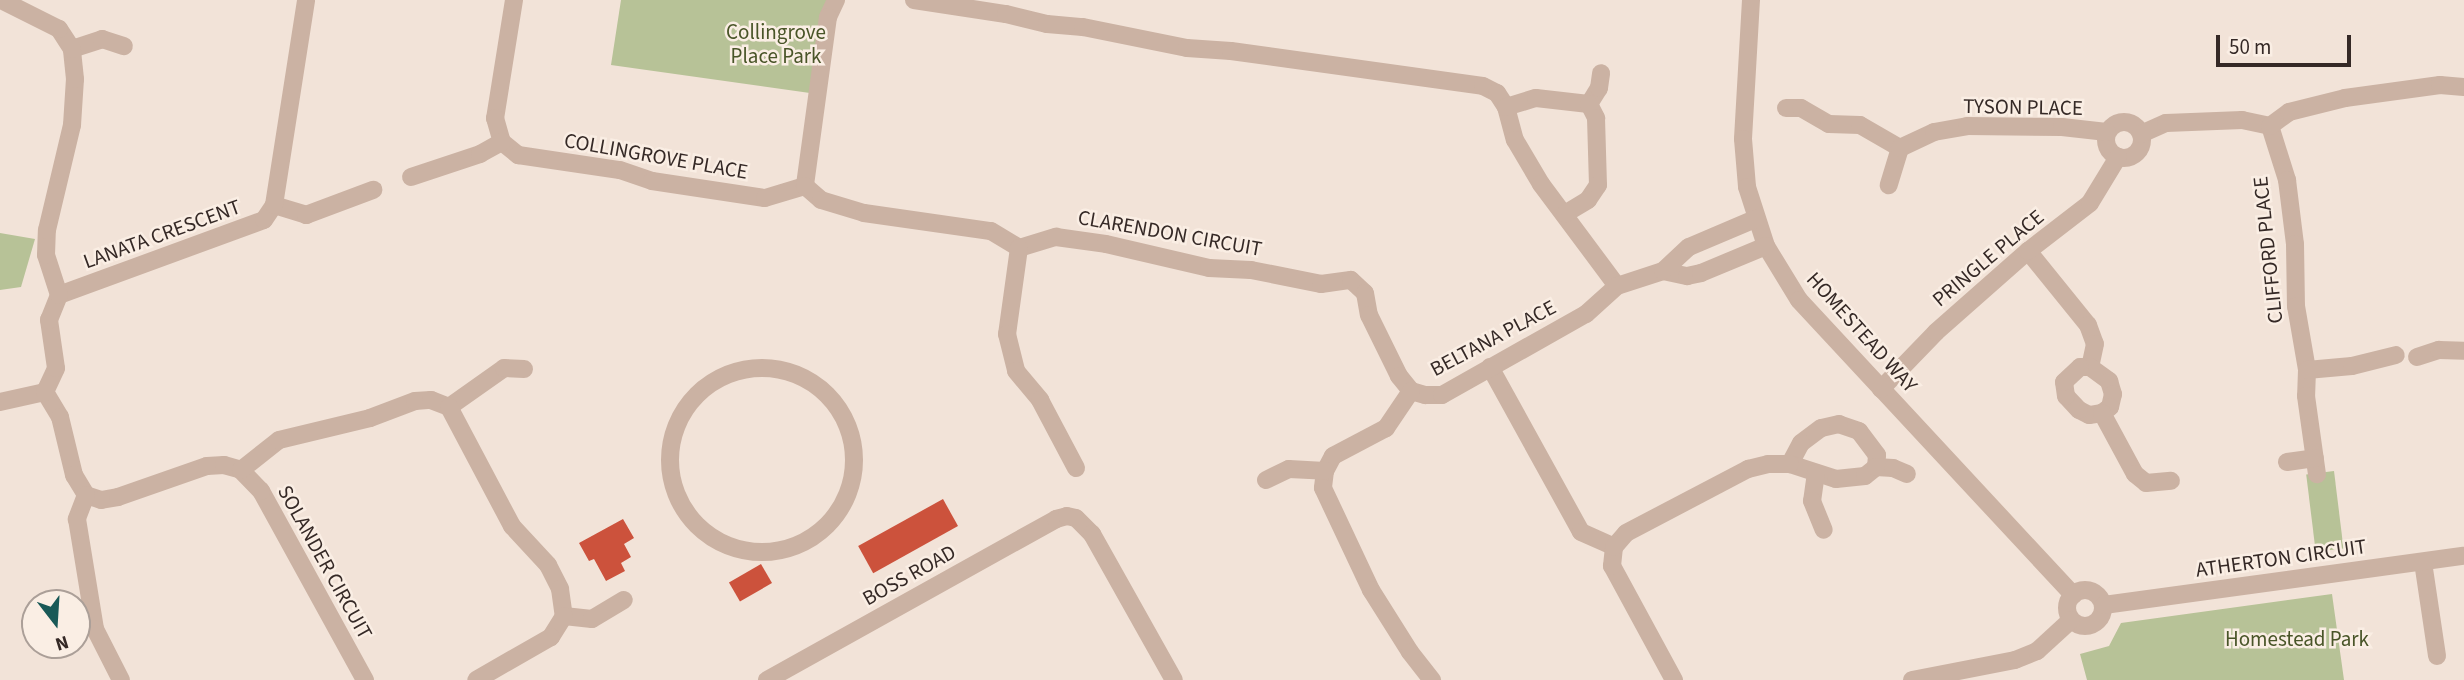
<!DOCTYPE html>
<html>
<head>
<meta charset="utf-8">
<style>
	body { margin:0 }
	#map { position:relative; width:2464px; height:680px; overflow:hidden; background:#f2e3d8; font-family:"Source Sans 3",sans-serif }
	div>[style] { position:absolute }
	.green>* { inset:0; background:#b7c297; transform-origin:0 0 }
	.building>* { inset:0; background:#cc523c; transform-origin:0 0 }
	.minor>* { height:18px; margin:-9px; padding:0 9px; transform-origin:9px; border-radius:9px; background:#cbb2a3 }
	.minor>.ring { margin:-9px; padding:0; box-sizing:content-box; background:none; border:18px solid #cbb2a3; border-radius:50% }
	span { translate:-50% -50%; white-space:nowrap; text-align:center; line-height:1.15; -webkit-text-stroke:5px #faeee4; paint-order:stroke }
	.park-label { font-size:21px; color:#495528 }
	.street-label { font-size:21px; color:#352926 }
	.north { position:absolute; left:21px; top:589px; width:70px; height:70px; box-sizing:border-box; background:#faeee4; border:2px solid #ab9f98; border-radius:50%; rotate:163deg; font-size:19px; font-weight:700; line-height:28px; text-align:center; color:#352926 }
	.north::after { content:''; display:block; margin:auto; width:24px; height:32px; background:#195957; clip-path:polygon(50% 0,100% 100%,50% 72%,0 100%) }
	.scale { position:absolute; left:2216px; top:35px; width:135px; height:32px; box-sizing:border-box; border:4px solid #352926; border-top:0; padding-left:9px; font-size:21px; line-height:24px; white-space:nowrap; color:#352926; -webkit-text-stroke:5px #faeee4; paint-order:stroke }
</style>
</head>
<body>
<div id="map">
	<div class="green">
		<div style="clip-path:polygon(621px 0,836px 0,817px 94px,611px 65px)"></div>
		<div style="clip-path:polygon(0 233px,35px 239px,21px 287px,0 290px)"></div>
		<div style="left:2334px;top:471px;width:78px;height:28px;rotate:83deg"></div>
		<div style="clip-path:polygon(2332px 594px,2344px 680px,2087px 680px,2080px 654px,2109px 646px,2121px 623px)"></div>
	</div>
	<div class="building">
		<div style="left:943px;top:499px;width:31px;height:97px;rotate:61deg"></div>
		<div style="clip-path:polygon(623px 519px,634px 538px,624px 544px,631px 557px,621px 563px,625px 571px,606px 581px,594px 559px,589px 561px,579px 543px)"></div>
		<div style="left:761px;top:564px;width:22px;height:37px;rotate:60deg"></div>
	</div>
	<div class="minor">
		<div style="left:514px;top:0;width:120px;rotate:99.1deg"></div>
		<div style="left:495px;top:118px;width:25px;rotate:74deg"></div>
		<div style="left:502px;top:142px;width:21px;rotate:39deg"></div>
		<div style="left:518px;top:155px;width:103px;rotate:8.4deg"></div>
		<div style="left:620px;top:170px;width:34px;rotate:19deg"></div>
		<div style="left:652px;top:181px;width:114px;rotate:8.6deg"></div>
		<div style="left:765px;top:198px;width:42px;rotate:-16.7deg"></div>
		<div style="left:836px;top:0;width:19px;rotate:115deg"></div>
		<div style="left:828px;top:17px;width:171px;rotate:97.8deg"></div>
		<div style="left:805px;top:186px;width:21px;rotate:41deg"></div>
		<div style="left:821px;top:200px;width:45px;rotate:16.8deg"></div>
		<div style="left:864px;top:213px;width:128px;rotate:8.1deg"></div>
		<div style="left:991px;top:231px;width:33px;rotate:31deg"></div>
		<div style="left:1019px;top:248px;width:39px;rotate:-17deg"></div>
		<div style="left:1056px;top:237px;width:50px;rotate:8deg"></div>
		<div style="left:1106px;top:244px;width:106px;rotate:13.1deg"></div>
		<div style="left:1209px;top:268px;width:42px;rotate:2.7deg"></div>
		<div style="left:1251px;top:270px;width:71px;rotate:11.3deg"></div>
		<div style="left:1321px;top:284px;width:30px;rotate:-8deg"></div>
		<div style="left:1351px;top:280px;width:19px;rotate:43deg"></div>
		<div style="left:1365px;top:293px;width:22px;rotate:80deg"></div>
		<div style="left:1369px;top:315px;width:68px;rotate:63.8deg"></div>
		<div style="left:1399px;top:376px;width:19px;rotate:51deg"></div>
		<div style="left:914px;top:0;width:93px;rotate:8.7deg"></div>
		<div style="left:1006px;top:14px;width:42px;rotate:13.7deg"></div>
		<div style="left:1047px;top:24px;width:36px;rotate:5deg"></div>
		<div style="left:1083px;top:27px;width:106px;rotate:11.4deg"></div>
		<div style="left:1187px;top:48px;width:44px;rotate:3.9deg"></div>
		<div style="left:1231px;top:51px;width:254px;rotate:7.9deg"></div>
		<div style="left:1483px;top:86px;width:16px;rotate:27deg"></div>
		<div style="left:1497px;top:93px;width:17px;rotate:57deg"></div>
		<div style="left:1506px;top:107px;width:34px;rotate:75deg"></div>
		<div style="left:1515px;top:140px;width:51px;rotate:59.4deg"></div>
		<div style="left:1541px;top:184px;width:127px;rotate:53.3deg"></div>
		<div style="left:1751px;top:0;width:139px;rotate:93.3deg"></div>
		<div style="left:1743px;top:139px;width:48px;rotate:85.2deg"></div>
		<div style="left:1747px;top:187px;width:62px;rotate:72.1deg"></div>
		<div style="left:1766px;top:246px;width:63px;rotate:58.6deg"></div>
		<div style="left:1799px;top:300px;width:403px;rotate:47.1deg"></div>
		<div style="left:72px;top:49px;width:32px;rotate:-18deg"></div>
		<div style="left:102px;top:39px;width:23px;rotate:18deg"></div>
		<div style="left:1589px;top:104px;width:19px;rotate:-58deg"></div>
		<div style="left:1599px;top:88px;width:15px;rotate:-82deg"></div>
		<div style="left:1506px;top:107px;width:31px;rotate:-17deg"></div>
		<div style="left:1536px;top:98px;width:53px;rotate:6.5deg"></div>
		<div style="left:1589px;top:104px;width:16px;rotate:63deg"></div>
		<div style="left:1596px;top:118px;width:67px;rotate:88.3deg"></div>
		<div style="left:1598px;top:185px;width:18px;rotate:124deg"></div>
		<div style="left:1588px;top:200px;width:26px;rotate:149deg"></div>
		<div style="left:1786px;top:108px;width:15px"></div>
		<div style="left:1801px;top:108px;width:32px;rotate:30deg"></div>
		<div style="left:1829px;top:124px;width:31px;rotate:2deg"></div>
		<div style="left:1860px;top:125px;width:46px;rotate:29.9deg"></div>
		<div style="left:1900px;top:148px;width:39px;rotate:107deg"></div>
		<div class="ring" style="left:2106px;top:122px;width:18px;height:18px"></div>
		<div style="left:2270px;top:126px;width:57px;rotate:72.5deg"></div>
		<div style="left:2287px;top:180px;width:64px;rotate:82.9deg"></div>
		<div style="left:2295px;top:244px;width:62px;rotate:89.1deg"></div>
		<div style="left:2296px;top:306px;width:65px;rotate:80.2deg"></div>
		<div style="left:2307px;top:370px;width:26px;rotate:92deg"></div>
		<div style="left:2306px;top:396px;width:79px;rotate:82deg"></div>
		<div style="left:2141px;top:134px;width:27px;rotate:-24deg"></div>
		<div style="left:2166px;top:123px;width:76px;rotate:-2.3deg"></div>
		<div style="left:2242px;top:120px;width:29px;rotate:12deg"></div>
		<div style="left:2270px;top:126px;width:24px;rotate:-36deg"></div>
		<div style="left:2289px;top:112px;width:58px;rotate:-14deg"></div>
		<div style="left:2345px;top:98px;width:96px;rotate:-7.8deg"></div>
		<div style="left:2440px;top:85px;width:24px;rotate:5deg"></div>
		<div style="left:1900px;top:148px;width:38px;rotate:-25deg"></div>
		<div style="left:1934px;top:132px;width:34px;rotate:-10deg"></div>
		<div style="left:1967px;top:126px;width:95px;rotate:0.6deg"></div>
		<div style="left:2062px;top:127px;width:45px;rotate:6.3deg"></div>
		<div style="left:411px;top:177px;width:73px;rotate:-18.4deg"></div>
		<div style="left:480px;top:154px;width:25px;rotate:-29deg"></div>
		<div style="left:274px;top:205px;width:34px;rotate:17deg"></div>
		<div style="left:306px;top:215px;width:72px;rotate:-20.5deg"></div>
		<div style="left:1019px;top:248px;width:87px;rotate:97.9deg"></div>
		<div style="left:1007px;top:334px;width:38px;rotate:76deg"></div>
		<div style="left:1016px;top:371px;width:38px;rotate:50deg"></div>
		<div style="left:1040px;top:400px;width:77px;rotate:62.1deg"></div>
		<div style="left:2028px;top:251px;width:95px;rotate:51deg"></div>
		<div style="left:2088px;top:325px;width:20px;rotate:70deg"></div>
		<div style="left:2095px;top:344px;width:24px;rotate:102deg"></div>
		<div style="left:1663px;top:271px;width:25px;rotate:12deg"></div>
		<div style="left:1687px;top:276px;width:14px;rotate:-12deg"></div>
		<div style="left:1701px;top:273px;width:70px;rotate:-22.6deg"></div>
		<div style="left:59px;top:295px;width:218px;rotate:-20.1deg"></div>
		<div style="left:264px;top:220px;width:18px;rotate:-56deg"></div>
		<div style="left:274px;top:205px;width:207px;rotate:-81.1deg"></div>
		<div style="left:2417px;top:357px;width:23px;rotate:-18deg"></div>
		<div style="left:2439px;top:350px;width:25px;rotate:2deg"></div>
		<div style="left:1490px;top:367px;width:188px;rotate:61.1deg"></div>
		<div style="left:1581px;top:532px;width:36px;rotate:24deg"></div>
		<div style="left:2080px;top:367px;width:10px"></div>
		<div style="left:2090px;top:367px;width:24px;rotate:36deg"></div>
		<div style="left:2109px;top:381px;width:14px;rotate:73deg"></div>
		<div style="left:2113px;top:394px;width:13px;rotate:103deg"></div>
		<div style="left:2110px;top:407px;width:10px;rotate:143deg"></div>
		<div style="left:2102px;top:413px;width:13px;rotate:171deg"></div>
		<div style="left:2089px;top:415px;width:11px;rotate:-153deg"></div>
		<div style="left:2079px;top:410px;width:19px;rotate:-133deg"></div>
		<div style="left:2066px;top:396px;width:14px;rotate:-98deg"></div>
		<div style="left:2064px;top:382px;width:22px;rotate:-43deg"></div>
		<div class="ring" style="left:670px;top:368px;width:166px;height:166px"></div>
		<div style="left:2307px;top:370px;width:45px;rotate:-5.1deg"></div>
		<div style="left:2352px;top:366px;width:45px;rotate:-14deg"></div>
		<div style="left:1881px;top:389px;width:79px;rotate:-46deg"></div>
		<div style="left:1936px;top:332px;width:123px;rotate:-41.4deg"></div>
		<div style="left:2028px;top:251px;width:78px;rotate:-37.7deg"></div>
		<div style="left:2090px;top:203px;width:54px;rotate:-58.7deg"></div>
		<div style="left:1411px;top:391px;width:15px;rotate:16deg"></div>
		<div style="left:1425px;top:395px;width:17px"></div>
		<div style="left:1442px;top:395px;width:165px;rotate:-29.4deg"></div>
		<div style="left:1586px;top:314px;width:42px;rotate:-42.1deg"></div>
		<div style="left:1617px;top:286px;width:48px;rotate:-18.1deg"></div>
		<div style="left:1663px;top:271px;width:35px;rotate:-43deg"></div>
		<div style="left:1689px;top:247px;width:72px;rotate:-23deg"></div>
		<div style="left:1411px;top:391px;width:45px;rotate:124deg"></div>
		<div style="left:1386px;top:428px;width:60px;rotate:152.2deg"></div>
		<div style="left:1333px;top:456px;width:17px;rotate:118deg"></div>
		<div style="left:1325px;top:471px;width:17px;rotate:97deg"></div>
		<div style="left:1323px;top:488px;width:113px;rotate:64.8deg"></div>
		<div style="left:1371px;top:590px;width:73px;rotate:57.8deg"></div>
		<div style="left:1410px;top:652px;width:36px;rotate:52deg"></div>
		<div style="left:45px;top:392px;width:29px;rotate:59deg"></div>
		<div style="left:60px;top:417px;width:60px;rotate:76.4deg"></div>
		<div style="left:74px;top:475px;width:23px;rotate:59deg"></div>
		<div style="left:86px;top:495px;width:16px;rotate:18deg"></div>
		<div style="left:101px;top:500px;width:17px;rotate:-10deg"></div>
		<div style="left:118px;top:497px;width:94px;rotate:-19.2deg"></div>
		<div style="left:207px;top:466px;width:17px;rotate:-3deg"></div>
		<div style="left:224px;top:465px;width:18px;rotate:16deg"></div>
		<div style="left:0;top:402px;width:46px;rotate:-12.5deg"></div>
		<div style="left:45px;top:392px;width:26px;rotate:-65deg"></div>
		<div style="left:56px;top:368px;width:49px;rotate:-98.3deg"></div>
		<div style="left:49px;top:320px;width:27px;rotate:-68deg"></div>
		<div style="left:59px;top:295px;width:42px;rotate:-108deg"></div>
		<div style="left:46px;top:255px;width:25px;rotate:-88deg"></div>
		<div style="left:47px;top:230px;width:108px;rotate:-76.6deg"></div>
		<div style="left:72px;top:125px;width:46px;rotate:-86.3deg"></div>
		<div style="left:75px;top:79px;width:30px;rotate:-96deg"></div>
		<div style="left:72px;top:49px;width:24px;rotate:-123deg"></div>
		<div style="left:59px;top:29px;width:65px;rotate:-153.4deg"></div>
		<div style="left:449px;top:407px;width:67px;rotate:-35.3deg"></div>
		<div style="left:504px;top:368px;width:20px;rotate:3deg"></div>
		<div style="left:2102px;top:413px;width:69px;rotate:61.6deg"></div>
		<div style="left:2135px;top:474px;width:14px;rotate:39deg"></div>
		<div style="left:2146px;top:483px;width:25px;rotate:-5deg"></div>
		<div style="left:2287px;top:462px;width:28px;rotate:-8deg"></div>
		<div style="left:1876px;top:467px;width:12px;rotate:-85deg"></div>
		<div style="left:1877px;top:455px;width:30px;rotate:-127deg"></div>
		<div style="left:1859px;top:431px;width:21px;rotate:-161deg"></div>
		<div style="left:1839px;top:424px;width:18px;rotate:167deg"></div>
		<div style="left:1821px;top:428px;width:25px;rotate:143deg"></div>
		<div style="left:1801px;top:443px;width:24px;rotate:118deg"></div>
		<div style="left:1790px;top:464px;width:48px;rotate:18.1deg"></div>
		<div style="left:1836px;top:479px;width:29px;rotate:-6deg"></div>
		<div style="left:1865px;top:476px;width:14px;rotate:-39deg"></div>
		<div style="left:1876px;top:467px;width:17px;rotate:3deg"></div>
		<div style="left:1893px;top:468px;width:15px;rotate:23deg"></div>
		<div style="left:1816px;top:473px;width:28px;rotate:98deg"></div>
		<div style="left:1812px;top:501px;width:31px;rotate:68deg"></div>
		<div style="left:1266px;top:480px;width:25px;rotate:-26deg"></div>
		<div style="left:1289px;top:469px;width:36px;rotate:3deg"></div>
		<div style="left:86px;top:495px;width:26px;rotate:111deg"></div>
		<div style="left:77px;top:519px;width:111px;rotate:80.7deg"></div>
		<div style="left:95px;top:629px;width:57px;rotate:63deg"></div>
		<div style="left:2423px;top:562px;width:95px;rotate:81.5deg"></div>
		<div class="ring" style="left:2067px;top:590px;width:18px;height:18px"></div>
		<div style="left:2104px;top:605px;width:363px;rotate:-7.8deg"></div>
		<div style="left:564px;top:616px;width:28px;rotate:6deg"></div>
		<div style="left:592px;top:619px;width:37px;rotate:-31deg"></div>
		<div style="left:365px;top:680px;width:216px;rotate:-118.8deg"></div>
		<div style="left:261px;top:491px;width:29px;rotate:-134deg"></div>
		<div style="left:241px;top:470px;width:48px;rotate:-38.3deg"></div>
		<div style="left:279px;top:440px;width:94px;rotate:-13.6deg"></div>
		<div style="left:370px;top:418px;width:48px;rotate:-20.7deg"></div>
		<div style="left:415px;top:401px;width:16px;rotate:-4deg"></div>
		<div style="left:431px;top:400px;width:19px;rotate:21deg"></div>
		<div style="left:449px;top:407px;width:135px;rotate:62.1deg"></div>
		<div style="left:512px;top:526px;width:53px;rotate:47.3deg"></div>
		<div style="left:548px;top:565px;width:27px;rotate:63deg"></div>
		<div style="left:560px;top:589px;width:27px;rotate:82deg"></div>
		<div style="left:564px;top:616px;width:25px;rotate:122deg"></div>
		<div style="left:551px;top:637px;width:86px;rotate:150.2deg"></div>
		<div style="left:767px;top:680px;width:331px;rotate:-29.1deg"></div>
		<div style="left:1056px;top:519px;width:11px;rotate:-15deg"></div>
		<div style="left:1067px;top:516px;width:9px;rotate:13deg"></div>
		<div style="left:1076px;top:518px;width:23px;rotate:45deg"></div>
		<div style="left:1092px;top:534px;width:167px;rotate:60.7deg"></div>
		<div style="left:1674px;top:680px;width:130px;rotate:-118.5deg"></div>
		<div style="left:1612px;top:566px;width:19px;rotate:-84deg"></div>
		<div style="left:1614px;top:547px;width:18px;rotate:-49deg"></div>
		<div style="left:1626px;top:533px;width:138px;rotate:-27.7deg"></div>
		<div style="left:1748px;top:469px;width:21px;rotate:-14deg"></div>
		<div style="left:1768px;top:464px;width:22px"></div>
		<div style="left:1912px;top:680px;width:105px;rotate:-11deg"></div>
		<div style="left:2015px;top:660px;width:24px;rotate:-22deg"></div>
		<div style="left:2037px;top:651px;width:46px;rotate:-42.4deg"></div>
	</div>
	<div class="park-label">
		<span style="left:776px;top:44px">Collingrove<br>Place Park</span>
		<span style="left:2297px;top:639px">Homestead Park</span>
	</div>
	<div class="street-label">
		<span style="left:2023px;top:107px;rotate:1deg">TYSON PLACE</span>
		<span style="left:656px;top:156px;rotate:10deg">COLLINGROVE PLACE</span>
		<span style="left:1170px;top:233px;rotate:10deg">CLARENDON CIRCUIT</span>
		<span style="left:162px;top:234px;rotate:-20deg">LANATA CRESCENT</span>
		<span style="left:2268px;top:250px;rotate:-96deg">CLIFFORD PLACE</span>
		<span style="left:1988px;top:258px;rotate:-40deg">PRINGLE PLACE</span>
		<span style="left:1862px;top:332px;rotate:48deg">HOMESTEAD WAY</span>
		<span style="left:1493px;top:338px;rotate:-28deg">BELTANA PLACE</span>
		<span style="left:2281px;top:558px;rotate:-8deg">ATHERTON CIRCUIT</span>
		<span style="left:325px;top:562px;rotate:61deg">SOLANDER CIRCUIT</span>
		<span style="left:909px;top:575px;rotate:-29deg">BOSS ROAD</span>
	</div>
	<div class="north">N</div>
	<div class="scale">50 m</div>
</div>
</body>
</html>
